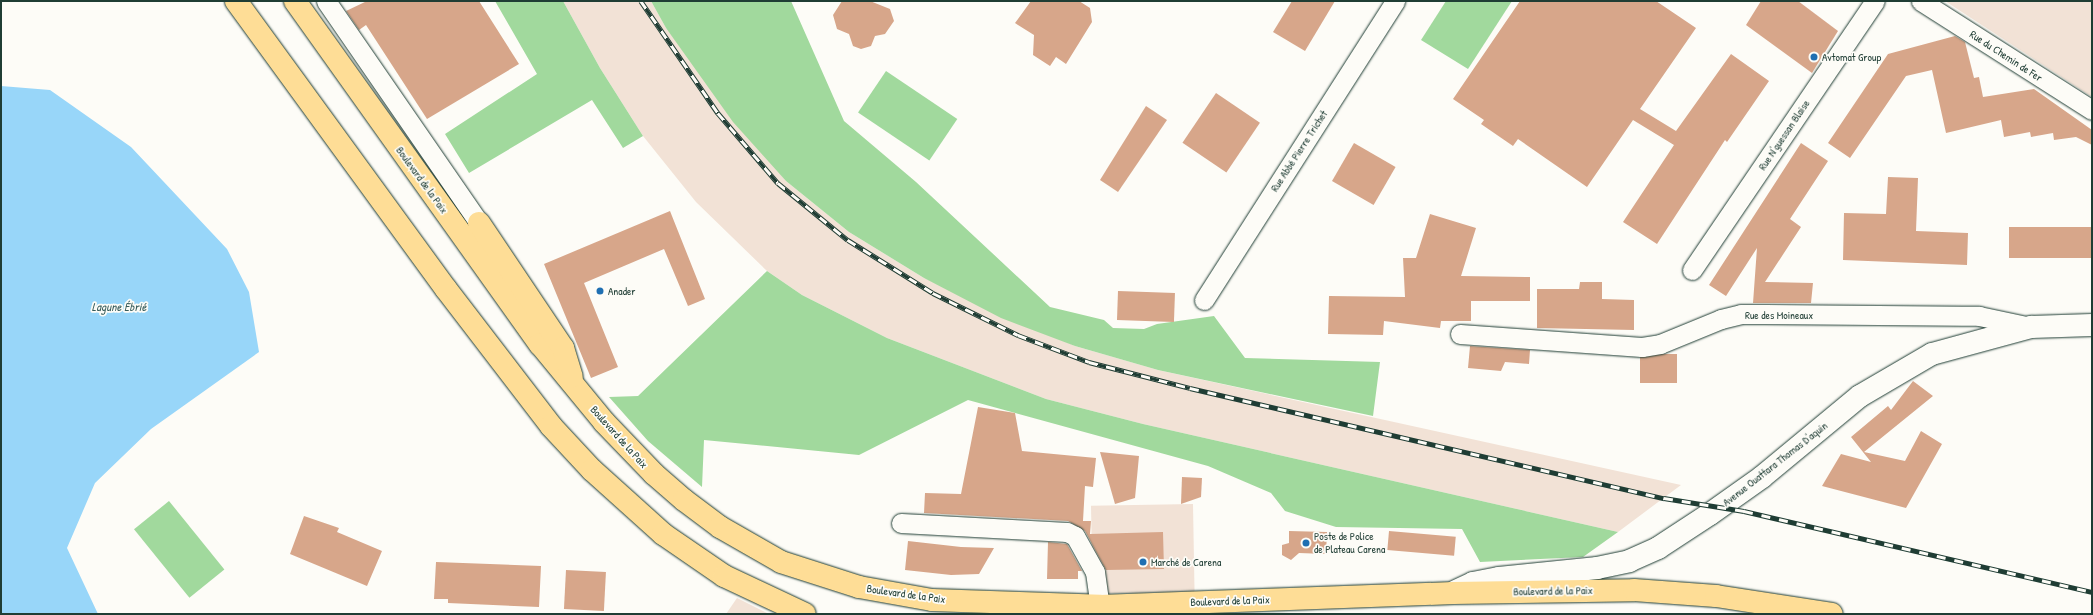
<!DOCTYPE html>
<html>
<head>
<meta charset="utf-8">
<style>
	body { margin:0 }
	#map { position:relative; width:2093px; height:615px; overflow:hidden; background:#fdfcf7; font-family:"Patrick Hand",sans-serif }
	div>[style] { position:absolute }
	.built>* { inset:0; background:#f2e2d6; transform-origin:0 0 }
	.green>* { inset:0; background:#a1d99d; transform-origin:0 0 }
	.water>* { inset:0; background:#98d6f9 }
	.building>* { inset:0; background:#d7a68a; transform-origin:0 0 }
	.roads { filter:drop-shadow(0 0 1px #1f3d34) drop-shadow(0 0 1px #1f3d34) }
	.street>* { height:19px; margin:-9.5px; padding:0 9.5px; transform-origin:9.5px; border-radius:9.5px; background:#fdfcf7 }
	.secondary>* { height:22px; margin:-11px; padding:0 11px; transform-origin:11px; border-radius:11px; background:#fdfcf7 }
	.primary>* { height:22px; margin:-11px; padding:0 11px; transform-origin:11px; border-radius:11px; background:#fedd96 }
	.rail>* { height:4.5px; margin-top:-2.25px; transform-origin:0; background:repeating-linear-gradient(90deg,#fdfcf7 0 9px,#1f3d34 0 18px); box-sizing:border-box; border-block:1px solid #1f3d34 }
	.dots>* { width:11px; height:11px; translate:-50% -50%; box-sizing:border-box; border:2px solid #fdfcf7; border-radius:50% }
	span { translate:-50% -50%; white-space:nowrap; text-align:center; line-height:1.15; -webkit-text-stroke:3.5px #fdfcf7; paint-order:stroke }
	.street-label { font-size:11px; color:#1f3d34 }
	.poi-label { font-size:11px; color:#1f3d34 }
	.left { translate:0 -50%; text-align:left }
	.water-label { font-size:12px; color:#375c5b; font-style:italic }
	.frame { position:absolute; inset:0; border:2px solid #1f3d34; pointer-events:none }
</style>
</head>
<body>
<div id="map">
	<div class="built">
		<div style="clip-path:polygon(563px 1px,651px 1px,666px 28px,786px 181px,849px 232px,924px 278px,1075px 346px,1158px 370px,1681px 485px,1618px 532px,1143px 424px,1046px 399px,887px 338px,802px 295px,767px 271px,696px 202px,643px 136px,600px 68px)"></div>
		<div style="clip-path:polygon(1945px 1px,2092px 1px,2092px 97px)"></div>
		<div style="left:1193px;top:504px;width:88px;height:102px;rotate:89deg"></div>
		<div style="clip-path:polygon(737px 598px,769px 614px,726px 614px)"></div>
	</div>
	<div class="green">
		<div style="clip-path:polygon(495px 1px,563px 1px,600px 68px,643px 136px,623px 148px,592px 100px,469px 173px,445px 134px,537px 74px)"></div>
		<div style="clip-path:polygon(651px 1px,791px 1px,844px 121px,916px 182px,1050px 307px,1104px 320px,1113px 328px,1144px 329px,1157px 324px,1214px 316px,1245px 358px,1380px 362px,1373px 416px,1158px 370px,1075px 346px,1001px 318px,924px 278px,849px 232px,786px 181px,733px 122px,666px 28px)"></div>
		<div style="clip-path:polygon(1446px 1px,1512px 1px,1468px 69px,1421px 40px)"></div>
		<div style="left:886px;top:71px;width:86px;height:50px;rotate:34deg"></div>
		<div style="clip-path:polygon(767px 271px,802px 295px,887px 338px,1046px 399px,1143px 424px,1618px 532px,1583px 557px,1480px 562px,1462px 529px,1336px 527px,1285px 511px,1271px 493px,1208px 466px,968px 400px,859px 455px,704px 440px,702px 487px,648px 441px,609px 397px,638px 396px)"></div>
		<div style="left:169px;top:501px;width:88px;height:45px;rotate:51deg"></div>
	</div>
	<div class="water">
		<div style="clip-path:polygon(1px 86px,50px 90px,131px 147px,227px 249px,249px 292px,259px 352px,151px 429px,95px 483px,67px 548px,98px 614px,1px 614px)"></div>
	</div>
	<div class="building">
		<div style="clip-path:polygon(367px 1px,479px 1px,519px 64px,427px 119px,366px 25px,359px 30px,346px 11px)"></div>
		<div style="clip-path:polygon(842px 1px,870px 1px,890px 9px,894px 21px,885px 34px,875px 36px,871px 46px,861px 49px,853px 46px,849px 34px,837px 29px,833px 15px)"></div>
		<div style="clip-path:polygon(1031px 1px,1079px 1px,1090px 8px,1092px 22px,1066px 64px,1056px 57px,1050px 66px,1033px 55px,1034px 35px,1015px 23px)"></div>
		<div style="clip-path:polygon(1292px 1px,1335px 1px,1305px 51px,1273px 32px)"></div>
		<div style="clip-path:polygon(1520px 1px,1656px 1px,1696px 28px,1640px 109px,1676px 131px,1731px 54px,1769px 81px,1727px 142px,1725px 140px,1657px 244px,1623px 222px,1674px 145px,1633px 120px,1587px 187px,1518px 139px,1513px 146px,1481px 124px,1484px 120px,1453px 99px)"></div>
		<div style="clip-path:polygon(1761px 1px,1798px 1px,1838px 31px,1812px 73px,1746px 25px)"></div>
		<div style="clip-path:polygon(1955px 36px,1965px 42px,1974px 78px,1979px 77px,1983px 97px,2034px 89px,2092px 130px,2092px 145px,2076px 137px,2054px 140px,2053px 133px,2031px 137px,2030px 132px,2004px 137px,2001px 120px,1946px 133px,1932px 70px,1906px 76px,1850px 158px,1828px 143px,1888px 54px)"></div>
		<div style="left:1216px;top:93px;width:53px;height:60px;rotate:34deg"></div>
		<div style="clip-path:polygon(1146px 106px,1167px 120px,1118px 192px,1100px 180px)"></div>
		<div style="left:1354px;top:143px;width:48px;height:44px;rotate:30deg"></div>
		<div style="clip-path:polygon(1801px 143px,1828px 161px,1790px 219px,1801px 227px,1765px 282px,1813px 283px,1811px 303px,1753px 303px,1757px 248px,1726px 296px,1709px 285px)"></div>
		<div style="clip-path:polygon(1888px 177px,1918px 178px,1916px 231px,1968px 233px,1967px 265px,1843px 260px,1844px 213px,1886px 214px)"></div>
		<div style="clip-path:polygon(670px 211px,705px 299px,688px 306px,664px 249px,584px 283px,618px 367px,591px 378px,544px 264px)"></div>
		<div style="clip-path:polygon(1430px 214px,1476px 228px,1461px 276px,1530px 277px,1530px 301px,1471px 301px,1471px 321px,1441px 321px,1440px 328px,1384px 321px,1383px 335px,1328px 334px,1329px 296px,1405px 297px,1403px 258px,1416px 258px)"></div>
		<div style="left:2092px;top:227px;width:31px;height:83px;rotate:90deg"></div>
		<div style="clip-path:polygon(1580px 282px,1602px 282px,1602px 299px,1634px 300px,1634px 330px,1537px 328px,1537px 289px,1579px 289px)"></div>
		<div style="left:1118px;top:291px;width:57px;height:29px;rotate:2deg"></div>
		<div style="clip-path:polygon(1470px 346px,1530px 350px,1529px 364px,1505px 362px,1501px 371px,1468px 368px)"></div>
		<div style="left:1677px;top:354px;width:29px;height:37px;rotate:90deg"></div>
		<div style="clip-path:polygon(1913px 381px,1933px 396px,1864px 452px,1905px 461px,1921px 431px,1942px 444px,1906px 508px,1822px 486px,1841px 454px,1871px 462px,1851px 437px,1888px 406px,1891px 410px)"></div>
		<div style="clip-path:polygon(978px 407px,1015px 413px,1022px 451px,1096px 458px,1093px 487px,1085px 486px,1083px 521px,1091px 521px,1090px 534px,1163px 532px,1164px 569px,1106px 570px,1085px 531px,1068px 521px,924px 513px,925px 493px,961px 494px)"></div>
		<div style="clip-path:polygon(1100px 452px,1139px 456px,1135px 498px,1115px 504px)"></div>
		<div style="clip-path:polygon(1182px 477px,1202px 478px,1201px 497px,1181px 504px)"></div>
		<div style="clip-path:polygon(304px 516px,339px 528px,337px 532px,382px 551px,367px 586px,290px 554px)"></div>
		<div style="clip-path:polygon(1289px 531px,1327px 532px,1326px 554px,1299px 553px,1291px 560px,1282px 555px,1282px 545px,1289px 543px)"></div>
		<div style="left:1389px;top:531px;width:67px;height:19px;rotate:5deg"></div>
		<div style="clip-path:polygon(908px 541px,961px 547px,994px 548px,979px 574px,951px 575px,905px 570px)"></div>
		<div style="clip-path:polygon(1048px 542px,1067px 544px,1082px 571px,1078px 571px,1078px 579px,1047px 579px)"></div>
		<div style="clip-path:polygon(436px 562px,541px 566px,539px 607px,448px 603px,448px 599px,434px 599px)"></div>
		<div style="left:566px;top:570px;width:40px;height:39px;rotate:3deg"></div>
	</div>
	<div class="roads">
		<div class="street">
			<div style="left:326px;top:1px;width:270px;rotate:55.4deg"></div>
			<div style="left:1921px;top:1px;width:203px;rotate:32.5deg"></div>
			<div style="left:1692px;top:270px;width:325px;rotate:-55.8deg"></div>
			<div style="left:1204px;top:300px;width:355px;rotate:-57.4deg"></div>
			<div style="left:1460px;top:334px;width:182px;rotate:4.1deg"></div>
			<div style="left:1642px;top:347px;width:18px;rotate:-9deg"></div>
			<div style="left:1660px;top:344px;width:66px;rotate:-22.3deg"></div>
			<div style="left:1721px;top:319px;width:21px;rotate:-14deg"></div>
			<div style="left:1741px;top:314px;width:24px"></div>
			<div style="left:1765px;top:314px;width:214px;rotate:0.5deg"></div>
			<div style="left:1979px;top:316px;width:53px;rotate:11.9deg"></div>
			<div style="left:901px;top:523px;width:166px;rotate:3.1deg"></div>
			<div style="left:1067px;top:532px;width:9px;rotate:27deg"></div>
			<div style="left:1075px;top:536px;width:41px;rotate:60.9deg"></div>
			<div style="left:1095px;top:572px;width:34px;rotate:82deg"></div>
		</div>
		<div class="secondary">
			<div style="left:1456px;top:591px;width:19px;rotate:-25deg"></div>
			<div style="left:1473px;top:583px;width:26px;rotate:-11deg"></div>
			<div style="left:1499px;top:578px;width:99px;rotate:-5.8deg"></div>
			<div style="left:1597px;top:568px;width:33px;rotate:-12deg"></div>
			<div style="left:1629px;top:561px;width:32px;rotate:-24deg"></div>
			<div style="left:1658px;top:548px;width:62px;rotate:-33.2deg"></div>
			<div style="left:1710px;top:514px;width:64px;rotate:-35.4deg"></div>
			<div style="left:1762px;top:477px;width:127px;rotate:-39.6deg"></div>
			<div style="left:1860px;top:396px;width:83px;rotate:-30.3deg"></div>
			<div style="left:1932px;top:354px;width:103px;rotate:-15.3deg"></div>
			<div style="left:2031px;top:327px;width:61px;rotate:-1.9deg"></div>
		</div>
		<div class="primary">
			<div style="left:236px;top:1px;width:356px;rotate:53.9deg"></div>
			<div style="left:446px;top:289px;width:173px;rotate:52.5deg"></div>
			<div style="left:551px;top:426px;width:60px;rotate:47deg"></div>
			<div style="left:592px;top:470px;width:96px;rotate:42deg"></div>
			<div style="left:663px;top:534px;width:74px;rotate:34.5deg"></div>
			<div style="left:724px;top:576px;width:89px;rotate:25.1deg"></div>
			<div style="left:295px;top:1px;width:422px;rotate:54.5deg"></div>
			<div style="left:540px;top:344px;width:101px;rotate:50.6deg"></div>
			<div style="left:604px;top:422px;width:72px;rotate:46.1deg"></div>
			<div style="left:654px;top:474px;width:40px;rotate:41deg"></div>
			<div style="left:684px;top:500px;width:45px;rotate:36.9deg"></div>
			<div style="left:720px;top:527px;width:70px;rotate:29.8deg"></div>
			<div style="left:781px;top:562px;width:82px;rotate:17.8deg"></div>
			<div style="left:859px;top:587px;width:74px;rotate:10.1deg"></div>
			<div style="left:932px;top:600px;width:168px;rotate:2deg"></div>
			<div style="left:1100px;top:606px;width:353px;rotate:-2.1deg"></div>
			<div style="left:1453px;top:593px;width:181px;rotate:-0.9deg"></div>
			<div style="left:1634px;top:590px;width:82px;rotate:4.2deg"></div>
			<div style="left:1716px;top:596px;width:117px;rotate:8.8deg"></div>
			<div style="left:479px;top:223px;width:151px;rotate:56.1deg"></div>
			<div style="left:563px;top:348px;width:30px;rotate:73deg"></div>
		</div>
	</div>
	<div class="rail">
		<div style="left:641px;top:1px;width:136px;rotate:55.5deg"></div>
		<div style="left:718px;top:113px;width:92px;rotate:49.4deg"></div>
		<div style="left:778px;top:183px;width:90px;rotate:39.2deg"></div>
		<div style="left:848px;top:240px;width:100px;rotate:31.9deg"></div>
		<div style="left:933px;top:293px;width:95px;rotate:26.3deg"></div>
		<div style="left:1018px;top:335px;width:76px;rotate:20.8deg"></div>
		<div style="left:1089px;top:362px;width:104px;rotate:14.4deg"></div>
		<div style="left:1190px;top:388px;width:487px;rotate:13.1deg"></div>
		<div style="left:1664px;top:498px;width:81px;rotate:9.2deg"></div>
		<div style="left:1744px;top:511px;width:357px;rotate:13.1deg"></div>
	</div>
	<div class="dots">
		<div style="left:1814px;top:57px;background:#1f6fb2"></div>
		<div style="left:600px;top:291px;background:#1f6fb2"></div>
		<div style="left:1306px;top:543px;background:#1f6fb2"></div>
		<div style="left:1143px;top:562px;background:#1f6fb2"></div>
	</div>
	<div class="street-label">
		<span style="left:2006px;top:56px;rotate:33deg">Rue du Chemin de Fer</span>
		<span style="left:1784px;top:135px;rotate:-56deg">Rue N'guessan Blaise</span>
		<span style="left:1299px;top:151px;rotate:-57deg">Rue Abbé Pierre Trichet</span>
		<span style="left:422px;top:180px;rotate:54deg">Boulevard de la Paix</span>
		<span style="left:1779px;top:315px">Rue des Moineaux</span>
		<span style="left:619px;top:437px;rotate:48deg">Boulevard de la Paix</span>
		<span style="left:1775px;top:464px;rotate:-38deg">Avenue Ouattara Thomas D'aquin</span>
		<span style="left:1553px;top:591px;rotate:-1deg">Boulevard de la Paix</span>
		<span style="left:906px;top:594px;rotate:8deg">Boulevard de la Paix</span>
		<span style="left:1230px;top:601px;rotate:-2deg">Boulevard de la Paix</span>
	</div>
	<div class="poi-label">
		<span class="left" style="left:1822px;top:57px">Avtomat Group</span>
		<span class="left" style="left:608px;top:291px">Anader</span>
		<span class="left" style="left:1314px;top:543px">Poste de Police<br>de Plateau Carena</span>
		<span class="left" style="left:1151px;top:562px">Marché de Carena</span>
	</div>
	<div class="water-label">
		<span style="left:119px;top:307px">Lagune Ébrié</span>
	</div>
	<div class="frame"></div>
</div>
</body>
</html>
